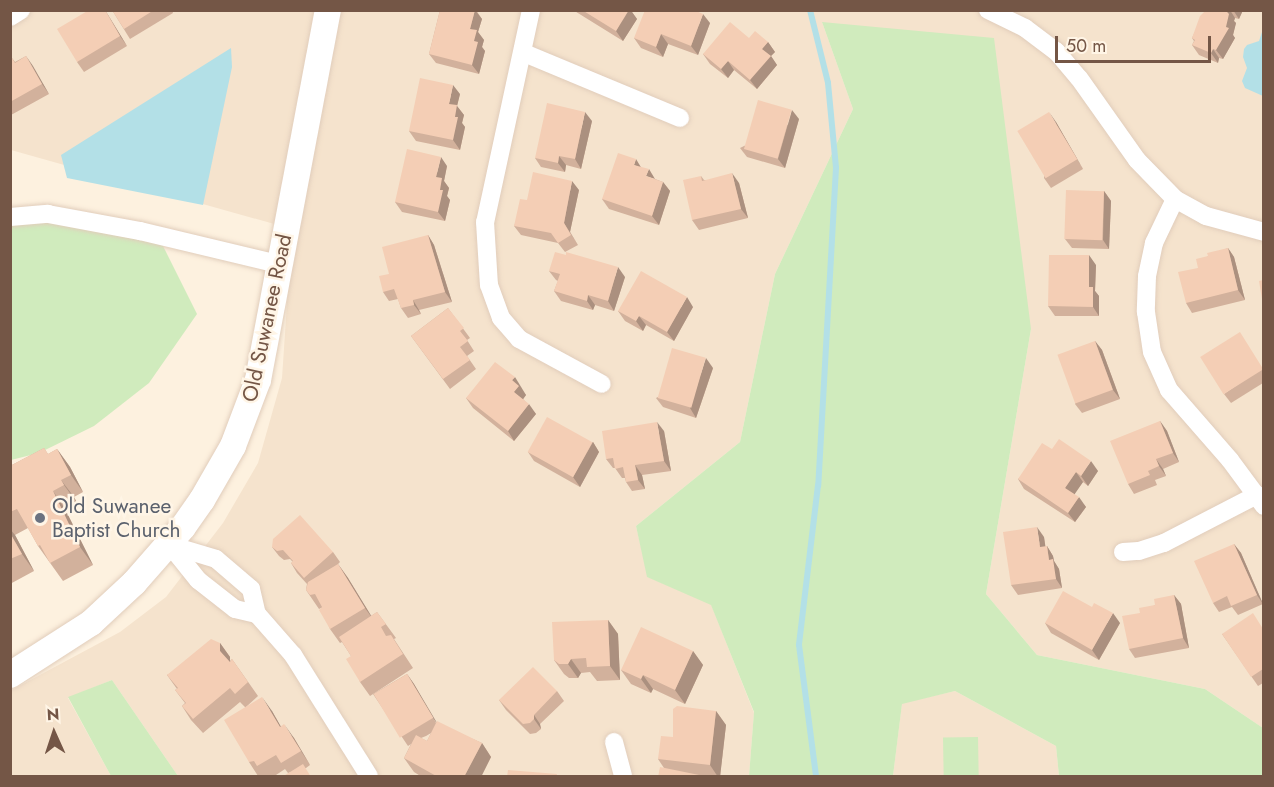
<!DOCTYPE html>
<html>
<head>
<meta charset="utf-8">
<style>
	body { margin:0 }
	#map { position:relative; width:1274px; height:787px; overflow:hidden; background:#fdf1df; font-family:Jost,sans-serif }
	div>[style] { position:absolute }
	.residential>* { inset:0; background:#f5e3cd }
	.green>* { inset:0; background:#d0ebbd; transform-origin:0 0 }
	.water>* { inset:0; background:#b3e0e7 }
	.stream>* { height:6px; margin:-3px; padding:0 3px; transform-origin:3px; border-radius:3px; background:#b3e0e7 }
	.roads { filter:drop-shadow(0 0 2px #e1cdbb) drop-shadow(0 0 2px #e1cdbb) }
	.street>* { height:18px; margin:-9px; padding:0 9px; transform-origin:9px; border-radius:9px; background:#fff }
	.secondary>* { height:26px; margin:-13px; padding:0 13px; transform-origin:13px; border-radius:13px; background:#fff }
	.wall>* { inset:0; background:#d2b19c }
	.shaded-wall>* { inset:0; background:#ab907f }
	.building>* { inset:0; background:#f4ceb5; transform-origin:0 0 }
	.dots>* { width:16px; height:16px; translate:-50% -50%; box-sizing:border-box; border:3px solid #fff5e6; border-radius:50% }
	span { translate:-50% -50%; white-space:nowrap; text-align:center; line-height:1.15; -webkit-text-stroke:5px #fff5e6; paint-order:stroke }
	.street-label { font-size:21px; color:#745646 }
	.worship-label { font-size:21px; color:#5b616d }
	.left { translate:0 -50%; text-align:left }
	.frame { position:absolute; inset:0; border:12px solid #745646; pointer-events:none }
	.north { position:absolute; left:24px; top:703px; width:60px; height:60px; -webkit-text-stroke:4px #fff5e6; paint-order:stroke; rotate:357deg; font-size:16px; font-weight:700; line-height:24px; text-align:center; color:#745646 }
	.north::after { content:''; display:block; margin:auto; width:21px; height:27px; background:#745646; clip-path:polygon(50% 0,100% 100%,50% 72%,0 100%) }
	.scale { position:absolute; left:1055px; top:36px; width:156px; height:27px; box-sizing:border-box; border:3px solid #745646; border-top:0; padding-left:8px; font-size:18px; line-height:21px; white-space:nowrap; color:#745646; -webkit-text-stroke:4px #fff5e6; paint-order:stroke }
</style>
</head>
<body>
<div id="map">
	<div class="residential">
		<div style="clip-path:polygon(11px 11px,1263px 11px,1263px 728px,1205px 689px,1037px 655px,986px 594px,1031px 329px,822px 22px,853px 109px,775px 274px,740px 442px,636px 526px,648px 577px,711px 604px,754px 713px,749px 776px,178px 776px,112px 680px,68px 698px,111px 776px,11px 776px,10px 691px,120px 632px,166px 597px,223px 523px,258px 463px,282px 378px,292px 229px,11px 150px)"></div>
		<div style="clip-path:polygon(955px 691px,1056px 746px,1059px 776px,893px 776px,902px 703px)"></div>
	</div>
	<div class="green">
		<div style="clip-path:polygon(822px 22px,994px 38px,1031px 329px,986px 594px,1037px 655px,1205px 689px,1263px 728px,1263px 776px,1059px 776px,1056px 746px,955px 691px,902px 704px,893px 776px,749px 776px,754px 712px,711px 605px,647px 577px,636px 526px,740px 442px,775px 274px,853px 109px)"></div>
		<div style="clip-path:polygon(38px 219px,162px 244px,197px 314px,149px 383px,94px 426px,39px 453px,11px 460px,10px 222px)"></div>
		<div style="clip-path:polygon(112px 680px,178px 776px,111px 776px,68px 697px)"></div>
		<div style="left:978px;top:737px;width:39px;height:35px;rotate:89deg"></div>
	</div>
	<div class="water">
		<div style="clip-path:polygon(1263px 29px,1264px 96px,1263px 96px,1245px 88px,1242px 81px,1247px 68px,1243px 57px,1244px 49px,1247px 45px,1259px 41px)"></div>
		<div style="clip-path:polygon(231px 48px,232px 67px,203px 205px,67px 178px,61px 155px)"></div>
	</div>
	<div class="stream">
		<div style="left:810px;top:10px;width:75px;rotate:76.1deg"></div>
		<div style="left:828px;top:83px;width:85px;rotate:84.6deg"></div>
		<div style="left:836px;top:168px;width:318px;rotate:93.2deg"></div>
		<div style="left:818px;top:485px;width:161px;rotate:96.8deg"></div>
		<div style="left:799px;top:645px;width:132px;rotate:82.6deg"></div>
	</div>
	<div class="roads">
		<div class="street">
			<div style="left:531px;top:10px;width:217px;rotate:102.2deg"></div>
			<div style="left:485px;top:222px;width:63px;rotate:86.4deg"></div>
			<div style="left:489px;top:285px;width:35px;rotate:70deg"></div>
			<div style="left:501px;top:318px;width:28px;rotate:49deg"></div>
			<div style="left:519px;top:339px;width:94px;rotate:28.5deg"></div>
			<div style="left:988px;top:10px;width:41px;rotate:25.9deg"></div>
			<div style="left:1025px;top:28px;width:39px;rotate:37deg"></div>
			<div style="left:1056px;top:51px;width:35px;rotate:50deg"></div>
			<div style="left:1079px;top:78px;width:100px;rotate:54.7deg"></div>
			<div style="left:1137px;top:160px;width:54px;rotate:45.7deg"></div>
			<div style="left:1175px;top:199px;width:35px;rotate:29deg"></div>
			<div style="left:1206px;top:216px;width:60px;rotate:15.4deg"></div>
			<div style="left:10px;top:17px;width:13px;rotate:-32deg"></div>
			<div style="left:524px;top:53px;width:169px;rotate:22.6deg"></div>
			<div style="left:1175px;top:199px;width:49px;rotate:115.5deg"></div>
			<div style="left:1154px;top:243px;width:34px;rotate:102deg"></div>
			<div style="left:1147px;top:276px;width:36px;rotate:92deg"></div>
			<div style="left:1146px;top:312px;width:40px;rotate:81.5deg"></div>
			<div style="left:1152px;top:352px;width:42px;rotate:65.9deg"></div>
			<div style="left:1169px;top:390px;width:93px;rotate:48.9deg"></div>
			<div style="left:1230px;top:460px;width:57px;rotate:53.5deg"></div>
			<div style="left:10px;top:217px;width:38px;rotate:-5deg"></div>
			<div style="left:48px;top:214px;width:94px;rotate:10.5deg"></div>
			<div style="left:140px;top:231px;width:143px;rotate:13.4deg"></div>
			<div style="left:170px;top:545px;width:48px;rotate:16.9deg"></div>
			<div style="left:216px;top:559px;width:46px;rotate:40.6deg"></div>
			<div style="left:251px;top:589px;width:26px;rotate:77deg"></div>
			<div style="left:257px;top:614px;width:55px;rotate:48.7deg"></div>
			<div style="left:293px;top:655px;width:143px;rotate:57.9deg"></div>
			<div style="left:170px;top:545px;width:45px;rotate:51.3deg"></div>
			<div style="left:198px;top:580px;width:47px;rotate:38.1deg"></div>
			<div style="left:235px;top:609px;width:23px;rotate:13deg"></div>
			<div style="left:1123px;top:552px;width:16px;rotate:-4deg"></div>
			<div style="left:1139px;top:551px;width:26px;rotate:-18deg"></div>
			<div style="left:1164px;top:543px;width:105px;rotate:-27.3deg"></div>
			<div style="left:614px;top:742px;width:35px;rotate:75deg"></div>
		</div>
		<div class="secondary">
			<div style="left:10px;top:675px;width:96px;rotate:-32.7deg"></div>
			<div style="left:91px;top:623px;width:59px;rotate:-42.9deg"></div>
			<div style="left:134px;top:583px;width:74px;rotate:-48.8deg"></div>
			<div style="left:183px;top:527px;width:33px;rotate:-55deg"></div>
			<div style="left:202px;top:500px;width:62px;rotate:-60.1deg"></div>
			<div style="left:233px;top:446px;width:71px;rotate:-69.3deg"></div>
			<div style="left:258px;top:380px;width:377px;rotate:-79.3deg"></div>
		</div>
	</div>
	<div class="wall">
		<div style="clip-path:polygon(105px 10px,127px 46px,84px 72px,77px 62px)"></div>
		<div style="clip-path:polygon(112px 10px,172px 10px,173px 13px,130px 39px)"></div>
		<div style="clip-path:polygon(440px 10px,476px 10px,482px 19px,478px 32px,484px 40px,482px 47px,485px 51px,479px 74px,436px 63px,429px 54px)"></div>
		<div style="clip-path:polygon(573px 10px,633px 10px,632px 12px,637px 19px,623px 41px)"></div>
		<div style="clip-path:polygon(1206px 10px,1243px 10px,1239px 19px,1235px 18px,1234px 21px,1236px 23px,1233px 35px,1235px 38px,1223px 59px,1219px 58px,1218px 63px,1199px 55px,1192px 45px,1194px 41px,1192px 38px)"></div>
		<div style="clip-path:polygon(710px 23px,698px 55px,668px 44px,663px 57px,641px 48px,634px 38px)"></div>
		<div style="clip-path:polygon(749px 38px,768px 42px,775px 52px,771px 56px,777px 65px,757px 89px,734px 70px,728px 78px,710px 64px,703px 54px)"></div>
		<div style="clip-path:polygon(26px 56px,49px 94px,11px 115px,10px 59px,12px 58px,15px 62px)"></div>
		<div style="clip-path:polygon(460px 94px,457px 106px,464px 115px,462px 123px,465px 127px,460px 150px,416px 141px,409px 131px)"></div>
		<div style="clip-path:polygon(799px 119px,785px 168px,747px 157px,740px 148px)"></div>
		<div style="clip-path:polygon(592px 121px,581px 169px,566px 165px,565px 172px,541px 167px,535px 158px)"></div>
		<div style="clip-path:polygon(1056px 122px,1083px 169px,1051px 188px,1044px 178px)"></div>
		<div style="clip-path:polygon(447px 166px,444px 181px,449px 188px,447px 196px,450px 200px,445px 221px,402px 212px,395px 202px)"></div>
		<div style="clip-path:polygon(701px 176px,704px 180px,739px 183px,748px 218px,699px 230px,692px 220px)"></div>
		<div style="clip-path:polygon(655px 179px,663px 182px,670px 191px,659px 225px,609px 209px,602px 199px)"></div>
		<div style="clip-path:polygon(579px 190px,570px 232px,578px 245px,565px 252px,558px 243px,521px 235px,514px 226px,527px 200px)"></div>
		<div style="clip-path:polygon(1104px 191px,1111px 201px,1109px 249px,1072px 248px,1065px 239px)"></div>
		<div style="clip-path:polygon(428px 235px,434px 245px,452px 302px,419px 310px,421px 314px,408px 318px,401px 308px,398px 299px,389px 301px,383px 292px,389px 274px)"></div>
		<div style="clip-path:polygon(1228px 248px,1234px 257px,1245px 300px,1192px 313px,1186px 303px,1198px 268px,1208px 256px)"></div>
		<div style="clip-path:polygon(1096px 265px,1095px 291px,1099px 296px,1099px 316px,1055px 316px,1048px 306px)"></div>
		<div style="clip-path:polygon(549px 271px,625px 277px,614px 311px,595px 305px,593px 310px,561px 301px,554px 291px,558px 281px,556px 280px)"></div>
		<div style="clip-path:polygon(693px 307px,674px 341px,646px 325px,643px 331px,625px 321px,618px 311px)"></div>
		<div style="clip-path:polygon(448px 308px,470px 338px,467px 340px,474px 351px,467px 356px,476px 369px,450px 389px,411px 336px)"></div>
		<div style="clip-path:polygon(1095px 341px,1102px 350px,1120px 399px,1082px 413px,1075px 404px)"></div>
		<div style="clip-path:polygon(1263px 367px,1263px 383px,1231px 403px,1224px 394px)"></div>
		<div style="clip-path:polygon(713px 368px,696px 418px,663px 407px,656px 398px)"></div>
		<div style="clip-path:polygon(521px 387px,520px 388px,526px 395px,523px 399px,536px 414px,514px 441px,473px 408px,466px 398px)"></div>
		<div style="clip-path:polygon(1160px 421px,1167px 431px,1179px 462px,1163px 469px,1166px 476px,1155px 480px,1157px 485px,1134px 494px,1128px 484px)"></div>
		<div style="clip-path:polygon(664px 431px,671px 471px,642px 475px,645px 489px,632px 491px,626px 482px,625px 478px,622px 478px,615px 468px,613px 468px,606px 459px)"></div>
		<div style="clip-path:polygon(593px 442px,599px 452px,580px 487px,534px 461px,528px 452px)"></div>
		<div style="clip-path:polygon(44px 448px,48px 454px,57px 449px,70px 467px,83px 492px,74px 497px,77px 503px,65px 509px,93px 565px,63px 581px,38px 546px,28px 528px,15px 535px,34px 571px,10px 584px,10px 466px)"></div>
		<div style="clip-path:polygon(1052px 449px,1098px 471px,1088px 486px,1083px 482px,1074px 494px,1086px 507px,1075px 522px,1024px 489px,1018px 479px)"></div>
		<div style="clip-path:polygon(1044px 537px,1045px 547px,1047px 546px,1053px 556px,1054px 561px,1059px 569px,1062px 588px,1018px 595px,1011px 585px)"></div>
		<div style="clip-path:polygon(1234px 544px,1241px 553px,1263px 604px,1238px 615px,1232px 607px,1219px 612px,1213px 603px)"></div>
		<div style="clip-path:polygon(272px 547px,333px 552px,340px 562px,337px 565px,338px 564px,348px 578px,371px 616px,377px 612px,396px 638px,394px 639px,413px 668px,370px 696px,360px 682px,351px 656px,342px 642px,340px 643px,330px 629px,321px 608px,319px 609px,306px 590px,307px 584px,297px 573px,291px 563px,293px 562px,290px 559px,284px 560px,279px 556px)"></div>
		<div style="clip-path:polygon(1174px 595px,1181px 604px,1189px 648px,1135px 658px,1129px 649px,1140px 613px)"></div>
		<div style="clip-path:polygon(608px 620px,618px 634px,620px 680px,597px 681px,590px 672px,581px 673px,578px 678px,569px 678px,564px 674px,554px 660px)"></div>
		<div style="clip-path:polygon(1045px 623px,1120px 623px,1099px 660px,1051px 633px)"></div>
		<div style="clip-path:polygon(1263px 629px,1263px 683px,1258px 686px,1222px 634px)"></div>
		<div style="clip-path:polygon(220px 643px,230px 657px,230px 661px,232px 659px,258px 696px,246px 707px,272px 711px,281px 727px,294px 738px,310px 765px,306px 768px,288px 773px,285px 769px,273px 777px,264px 777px,263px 775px,258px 776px,249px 762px,245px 707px,240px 702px,203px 733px,191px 720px,182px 706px,185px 703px,175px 690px,177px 689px,167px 675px)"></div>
		<div style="clip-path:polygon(693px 651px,703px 665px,685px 704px,653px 689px,651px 693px,631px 684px,621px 670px)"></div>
		<div style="clip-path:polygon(evenodd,407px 674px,414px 684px,436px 723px,482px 743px,491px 757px,481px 777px,422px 777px,414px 772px,404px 758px,411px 744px,408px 746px,373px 694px,407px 674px,431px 733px,427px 741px,421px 738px,426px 736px,431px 733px)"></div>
		<div style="clip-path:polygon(557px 691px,564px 701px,540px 724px,541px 729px,536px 733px,530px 734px,506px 710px,499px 700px)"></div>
		<div style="clip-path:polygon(716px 711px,726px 725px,720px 777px,658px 777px,664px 768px,658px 759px,673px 737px)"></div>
	</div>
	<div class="shaded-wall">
		<div style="clip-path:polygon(105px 10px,127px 46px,120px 36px)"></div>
		<div style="clip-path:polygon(475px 10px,482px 19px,478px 32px,484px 40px,482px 47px,485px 51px,479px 74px,472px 65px,470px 29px)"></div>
		<div style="clip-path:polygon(627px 10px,633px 10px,632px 12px,637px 19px,623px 41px,616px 31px)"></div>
		<div style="clip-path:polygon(1228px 10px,1230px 10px,1235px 18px,1234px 21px,1236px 23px,1233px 35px,1235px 38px,1223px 59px,1216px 50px)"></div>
		<div style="clip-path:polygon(1233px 10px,1243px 10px,1239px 19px)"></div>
		<div style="clip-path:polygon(703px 14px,710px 23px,698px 55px,691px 46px)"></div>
		<div style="clip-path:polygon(661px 34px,668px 44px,663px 57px,656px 47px)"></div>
		<div style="clip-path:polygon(768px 42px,775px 52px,771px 56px,777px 65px,757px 89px,750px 80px,762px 49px)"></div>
		<div style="clip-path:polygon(1213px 49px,1219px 58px,1218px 63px,1211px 53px)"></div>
		<div style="clip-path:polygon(26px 56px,33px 66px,49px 94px,42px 84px)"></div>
		<div style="clip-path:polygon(728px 61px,734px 70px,728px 78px,721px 69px)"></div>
		<div style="clip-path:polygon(453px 85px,460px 94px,457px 106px,464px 115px,462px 123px,465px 127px,460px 150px,453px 140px,455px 117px,449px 104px)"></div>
		<div style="clip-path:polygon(792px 110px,799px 119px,785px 168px,778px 159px)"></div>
		<div style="clip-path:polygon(585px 112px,592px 121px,581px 169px,575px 159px)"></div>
		<div style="clip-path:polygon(1049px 112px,1056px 122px,1083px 169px,1077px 159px)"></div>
		<div style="clip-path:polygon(559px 156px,566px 165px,565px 172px,558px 163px)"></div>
		<div style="clip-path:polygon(441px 157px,447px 166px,444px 181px,449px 188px,447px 196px,450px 200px,445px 221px,438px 212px,440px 190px,436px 177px)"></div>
		<div style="clip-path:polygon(636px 159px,642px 169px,634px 165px)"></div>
		<div style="clip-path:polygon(649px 169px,655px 179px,646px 176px)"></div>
		<div style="clip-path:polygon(732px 173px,739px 183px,748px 218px,741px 209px)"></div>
		<div style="clip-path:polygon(572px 181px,579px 190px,570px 232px,578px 245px,564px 223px)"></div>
		<div style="clip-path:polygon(663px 182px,670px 191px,659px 225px,652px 216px)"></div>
		<div style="clip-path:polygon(1104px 191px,1111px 201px,1109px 249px,1103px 240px)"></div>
		<div style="clip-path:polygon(428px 235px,434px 245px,452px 302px,445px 292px)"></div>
		<div style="clip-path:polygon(1228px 248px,1234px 257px,1245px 300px,1238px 290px)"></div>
		<div style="clip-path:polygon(1089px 255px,1096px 265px,1095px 291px,1099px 296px,1099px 316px,1093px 307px,1089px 287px)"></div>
		<div style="clip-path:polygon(618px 267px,625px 277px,614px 311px,608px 301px)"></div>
		<div style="clip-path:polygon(588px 295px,595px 305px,593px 310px,587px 301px)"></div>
		<div style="clip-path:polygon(687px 297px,693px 307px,674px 341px,667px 332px)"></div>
		<div style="clip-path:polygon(413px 300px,419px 310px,421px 314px,414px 305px)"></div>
		<div style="clip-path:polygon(639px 316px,646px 325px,643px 331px,636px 321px)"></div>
		<div style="clip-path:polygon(1095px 341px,1102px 350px,1120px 399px,1113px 390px)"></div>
		<div style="clip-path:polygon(706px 358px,713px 368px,696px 418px,690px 408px)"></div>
		<div style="clip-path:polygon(515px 377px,526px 395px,521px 402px,514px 392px,512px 380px)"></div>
		<div style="clip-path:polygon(529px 404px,536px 414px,514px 441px,508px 431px)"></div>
		<div style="clip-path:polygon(1160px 421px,1167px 431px,1179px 462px,1173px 453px)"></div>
		<div style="clip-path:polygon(657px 422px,664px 431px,671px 471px,664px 461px)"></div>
		<div style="clip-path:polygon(593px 442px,599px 452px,580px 487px,573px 477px)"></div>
		<div style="clip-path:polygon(57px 449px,70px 467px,83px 492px,71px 475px)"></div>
		<div style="clip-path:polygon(1156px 459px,1163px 469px,1166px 476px,1159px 466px)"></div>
		<div style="clip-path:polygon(1091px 461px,1098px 471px,1088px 486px,1081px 476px)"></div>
		<div style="clip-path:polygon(635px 465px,642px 475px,645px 489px,638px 480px)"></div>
		<div style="clip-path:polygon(1076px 472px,1083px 482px,1072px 498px,1065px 488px)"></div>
		<div style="clip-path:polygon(61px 480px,74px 497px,77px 503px,64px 485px)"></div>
		<div style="clip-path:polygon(53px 491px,65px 509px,93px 565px,80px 547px)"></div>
		<div style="clip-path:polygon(1079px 497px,1086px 507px,1075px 522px,1068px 513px)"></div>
		<div style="clip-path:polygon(1037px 527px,1044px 537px,1047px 557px,1040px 547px)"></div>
		<div style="clip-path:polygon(10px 529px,15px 535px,34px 571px,22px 554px,10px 533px)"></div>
		<div style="clip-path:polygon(1234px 544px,1241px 553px,1263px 604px,1257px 595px)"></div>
		<div style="clip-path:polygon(1047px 546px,1053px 556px,1054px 561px,1059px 569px,1062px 588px,1056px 579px,1049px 560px)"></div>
		<div style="clip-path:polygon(338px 564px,348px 578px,375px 622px,365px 608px)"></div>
		<div style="clip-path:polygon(1174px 595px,1181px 604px,1189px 648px,1183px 638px)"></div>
		<div style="clip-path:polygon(1113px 613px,1120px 623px,1099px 660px,1092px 650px)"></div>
		<div style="clip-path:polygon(608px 620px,618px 634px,620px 680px,610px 666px)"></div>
		<div style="clip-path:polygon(220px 643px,230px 657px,230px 665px,220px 651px)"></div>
		<div style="clip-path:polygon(693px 651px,703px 665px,685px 704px,675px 690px)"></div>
		<div style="clip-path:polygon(571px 659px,581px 673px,578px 678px,568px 664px)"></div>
		<div style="clip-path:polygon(407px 674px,414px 684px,440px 728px,433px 718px)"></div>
		<div style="clip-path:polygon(643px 675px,653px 689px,651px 693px,641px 679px)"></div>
		<div style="clip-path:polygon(262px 697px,272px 711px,289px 741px,280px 727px)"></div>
		<div style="clip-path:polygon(716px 711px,726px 725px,720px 777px,718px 777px,710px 765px)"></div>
		<div style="clip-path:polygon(534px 715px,540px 724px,541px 729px,534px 719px)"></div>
		<div style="clip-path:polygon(284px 724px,294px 738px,310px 765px,301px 751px)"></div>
		<div style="clip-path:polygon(482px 743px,491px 757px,481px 777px,464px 777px)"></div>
	</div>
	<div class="building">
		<div style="clip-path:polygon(89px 10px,105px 10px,120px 36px,77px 62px,57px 29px)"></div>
		<div style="clip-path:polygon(112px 10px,154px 10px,124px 29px)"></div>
		<div style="clip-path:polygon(440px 10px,475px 10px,470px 29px,477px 30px,474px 41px,478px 42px,472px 65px,429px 54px)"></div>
		<div style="clip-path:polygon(582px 10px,629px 10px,616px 31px)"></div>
		<div style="clip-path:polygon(645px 10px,694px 10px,703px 14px,691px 46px,661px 34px,656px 47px,634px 38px)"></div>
		<div style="clip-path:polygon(1206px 10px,1228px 10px,1227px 12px,1229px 14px,1226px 27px,1229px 28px,1216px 50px,1213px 49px,1211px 53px,1192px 45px,1195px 40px,1192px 38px,1200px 16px)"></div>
		<div style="clip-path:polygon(730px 22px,749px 38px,755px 31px,768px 42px,762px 49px,771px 56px,750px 80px,728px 61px,721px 69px,703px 54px)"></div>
		<div style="clip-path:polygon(26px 56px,42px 84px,10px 102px,10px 59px,12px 58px,15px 63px)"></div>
		<div style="clip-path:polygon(420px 78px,453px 85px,449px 104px,457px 105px,455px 117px,458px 117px,453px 140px,409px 131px)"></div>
		<div style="left:758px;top:100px;width:35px;height:51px;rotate:16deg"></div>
		<div style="clip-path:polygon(547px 103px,585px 112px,575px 159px,559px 156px,558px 163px,535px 158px)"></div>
		<div style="left:1049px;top:112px;width:55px;height:37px;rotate:59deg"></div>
		<div style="clip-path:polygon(407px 149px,441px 157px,436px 177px,442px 178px,440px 190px,443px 190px,438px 212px,395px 202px)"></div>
		<div style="clip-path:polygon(618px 153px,636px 159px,634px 165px,649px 169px,646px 176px,663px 182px,652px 216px,602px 199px)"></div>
		<div style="clip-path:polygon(533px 172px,572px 181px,564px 223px,571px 235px,558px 243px,551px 233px,514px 226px,520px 199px,527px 200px)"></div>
		<div style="clip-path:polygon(732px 173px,741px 209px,692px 220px,683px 180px,701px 176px,702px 181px)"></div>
		<div style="left:1066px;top:190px;width:38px;height:49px;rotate:2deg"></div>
		<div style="clip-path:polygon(428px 235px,445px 292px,413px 300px,414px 305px,401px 308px,394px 289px,383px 292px,379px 276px,389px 274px,382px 247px)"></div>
		<div style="clip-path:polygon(1228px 248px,1238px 290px,1186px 303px,1178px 272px,1198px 268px,1196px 259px,1208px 256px,1207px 253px)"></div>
		<div style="clip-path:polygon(555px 252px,566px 255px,566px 252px,618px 267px,608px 301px,588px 295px,587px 301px,554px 291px,560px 274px,549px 271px)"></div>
		<div style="clip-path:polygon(1049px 255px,1089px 255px,1089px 287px,1093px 287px,1093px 307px,1048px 306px)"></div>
		<div style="clip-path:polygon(641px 271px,687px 297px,667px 332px,639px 316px,636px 321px,618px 311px)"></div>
		<div style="clip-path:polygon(1263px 280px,1263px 305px,1259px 281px)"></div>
		<div style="clip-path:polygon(448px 308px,464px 328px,460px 331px,468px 341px,460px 347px,470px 360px,443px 379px,411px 336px)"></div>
		<div style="left:1240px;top:332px;width:44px;height:47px;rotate:58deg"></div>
		<div style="left:1095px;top:341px;width:52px;height:40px;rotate:70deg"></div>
		<div style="left:672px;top:348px;width:35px;height:52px;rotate:16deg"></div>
		<div style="clip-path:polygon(495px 362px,515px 377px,512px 380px,519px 386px,514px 392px,529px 404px,508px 431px,466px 398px)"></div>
		<div style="left:547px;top:417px;width:52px;height:40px;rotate:29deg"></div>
		<div style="clip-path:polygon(1160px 421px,1173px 453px,1156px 459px,1159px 466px,1148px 471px,1150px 475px,1128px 484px,1110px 441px)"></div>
		<div style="clip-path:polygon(657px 422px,664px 461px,635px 465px,638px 480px,626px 482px,623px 467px,615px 469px,613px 458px,606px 459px,602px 431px)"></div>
		<div style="clip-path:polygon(1059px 439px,1091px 461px,1081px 476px,1076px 472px,1065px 488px,1079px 497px,1068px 513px,1018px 479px,1042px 443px,1052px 449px)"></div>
		<div style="clip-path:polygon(44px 448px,48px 454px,57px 449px,71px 475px,61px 480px,64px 485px,53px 491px,80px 547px,50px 563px,40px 545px,38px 546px,17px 509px,10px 512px,10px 466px)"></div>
		<div style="clip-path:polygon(300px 515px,333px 552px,304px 578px,291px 563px,293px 561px,283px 550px,277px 551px,272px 547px,273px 539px)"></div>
		<div style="clip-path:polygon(1037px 527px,1040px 547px,1047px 546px,1049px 560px,1053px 559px,1056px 579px,1011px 585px,1003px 532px)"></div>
		<div style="clip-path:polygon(10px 533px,22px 554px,10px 559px)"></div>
		<div style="clip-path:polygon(1234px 544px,1257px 595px,1231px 606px,1227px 596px,1213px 603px,1194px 561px)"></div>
		<div style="clip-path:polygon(338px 564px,365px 608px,330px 629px,319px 610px,322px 607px,315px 594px,310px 595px,306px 590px,308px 582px)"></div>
		<div style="clip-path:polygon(1063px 591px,1092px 607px,1094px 603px,1113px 613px,1092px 650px,1045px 623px)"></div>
		<div style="clip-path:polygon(1174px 595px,1183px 638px,1129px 649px,1122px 616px,1140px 613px,1139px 608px,1155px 605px,1154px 599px)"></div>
		<div style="clip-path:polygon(377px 612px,386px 624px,381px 627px,386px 636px,391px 635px,403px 654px,360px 682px,346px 659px,351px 656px,339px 637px)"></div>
		<div style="clip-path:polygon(1253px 613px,1263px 629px,1263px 669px,1251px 677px,1222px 634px)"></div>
		<div style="clip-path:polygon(608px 620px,610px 666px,587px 667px,586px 658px,571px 659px,568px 664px,559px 664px,554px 660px,552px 622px)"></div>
		<div style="clip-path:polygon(641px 627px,693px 651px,675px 690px,643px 675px,641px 679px,621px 670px)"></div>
		<div style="clip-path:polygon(211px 639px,220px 643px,220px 651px,230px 662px,232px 659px,248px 682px,235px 694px,230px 688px,193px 719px,182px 706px,186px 703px,175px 690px,178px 688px,167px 675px)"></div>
		<div style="clip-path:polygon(533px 667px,557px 691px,534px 715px,534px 719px,530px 723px,523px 724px,499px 700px)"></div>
		<div style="left:407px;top:674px;width:51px;height:39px;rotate:59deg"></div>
		<div style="clip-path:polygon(262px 697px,280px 727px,284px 724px,301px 751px,281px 763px,276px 755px,257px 766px,254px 761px,249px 762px,224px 720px)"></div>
		<div style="clip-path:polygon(677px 706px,716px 711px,710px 765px,658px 759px,661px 736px,673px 737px,673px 709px)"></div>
		<div style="clip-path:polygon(437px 721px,482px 743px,464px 777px,438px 777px,404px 758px,416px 735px,427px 741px)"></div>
		<div style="clip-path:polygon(303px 764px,311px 777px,282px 777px)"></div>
		<div style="clip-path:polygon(660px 767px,704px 776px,658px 777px)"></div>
		<div style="clip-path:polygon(508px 770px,557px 774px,556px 777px,507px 777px)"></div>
	</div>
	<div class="dots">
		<div style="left:40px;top:518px;background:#6b7280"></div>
	</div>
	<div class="street-label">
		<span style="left:267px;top:318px;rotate:-78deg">Old Suwanee Road</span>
	</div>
	<div class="worship-label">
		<span class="left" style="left:52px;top:518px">Old Suwanee<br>Baptist Church</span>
	</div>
	<div class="frame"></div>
	<div class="north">N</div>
	<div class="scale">50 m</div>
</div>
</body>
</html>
